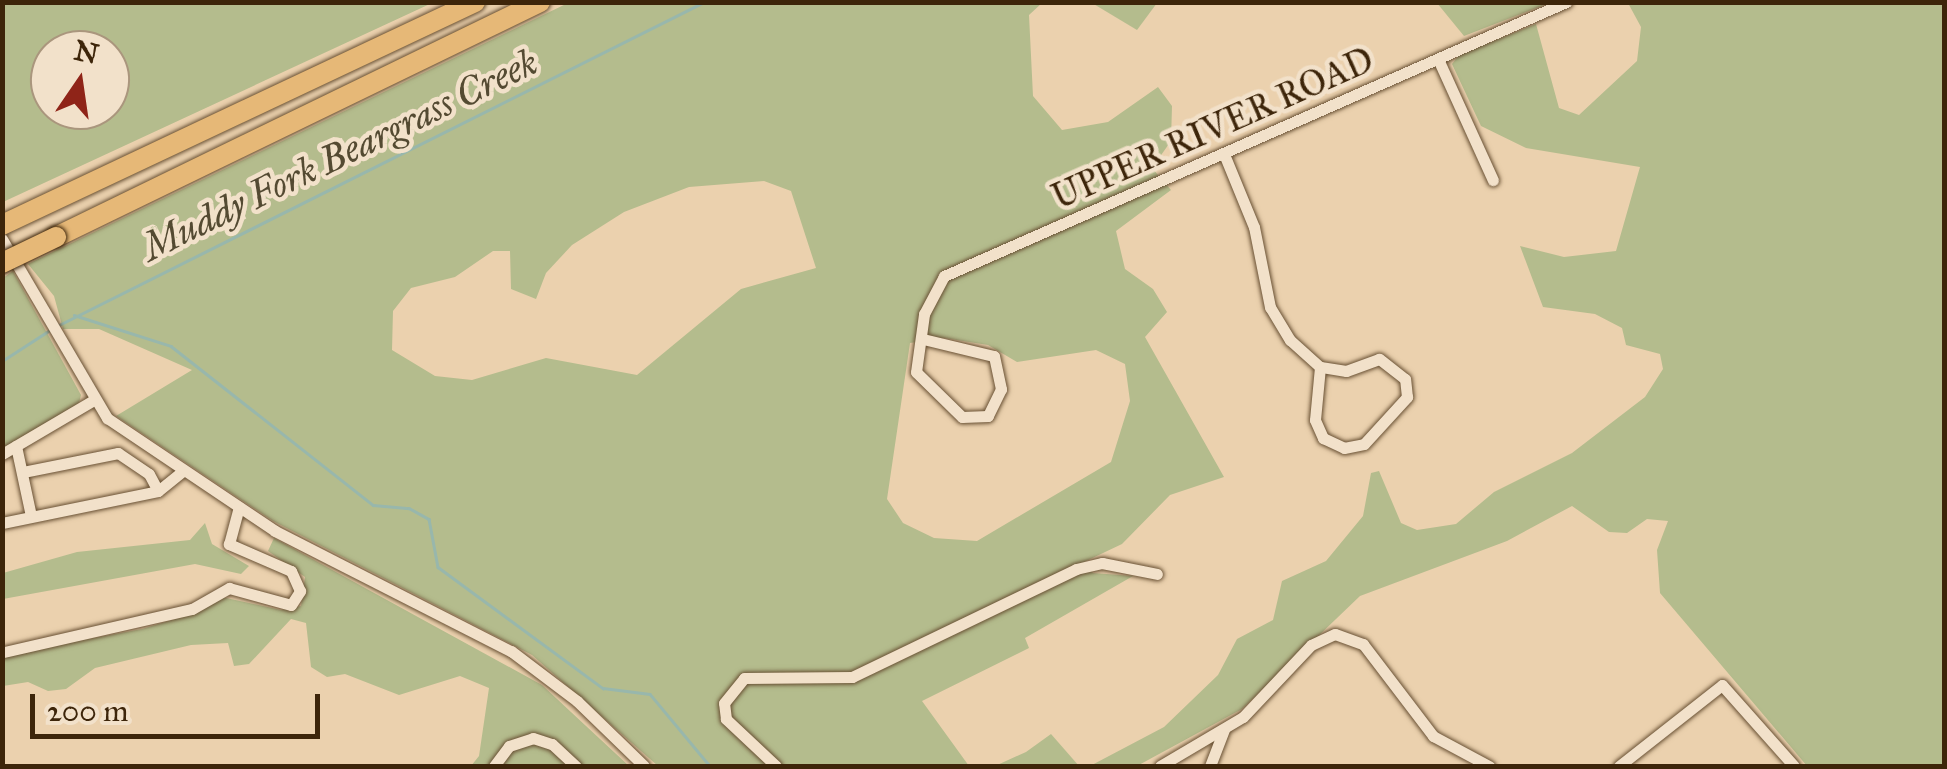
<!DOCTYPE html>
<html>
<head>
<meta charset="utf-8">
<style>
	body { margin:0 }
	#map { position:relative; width:1947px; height:769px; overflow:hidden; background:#ebd1ae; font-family:"IM FELL Great Primer",serif }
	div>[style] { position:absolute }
	.green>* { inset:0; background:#b4bc8d }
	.stream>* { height:2.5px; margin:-1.25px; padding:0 1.25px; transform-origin:1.25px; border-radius:1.25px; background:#98b7ac }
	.roads { filter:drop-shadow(0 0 2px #685033) drop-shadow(0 0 2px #685033) }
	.street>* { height:11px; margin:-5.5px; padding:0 5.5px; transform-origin:5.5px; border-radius:5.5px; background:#f2e1ca }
	.highway>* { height:20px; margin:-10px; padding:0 10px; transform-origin:10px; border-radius:10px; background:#e6b877 }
	.bridges { filter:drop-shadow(0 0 2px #3d250a) drop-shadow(0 0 2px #3d250a) }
	.highway-bridge>* { height:20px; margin:-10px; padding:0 10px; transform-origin:10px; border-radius:10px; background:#e6b877 }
	span { translate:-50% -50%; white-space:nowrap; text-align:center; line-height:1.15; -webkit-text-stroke:9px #f2e1ca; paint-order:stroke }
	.street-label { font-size:35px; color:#3d250a }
	.water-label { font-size:38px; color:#544a32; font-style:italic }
	.frame { position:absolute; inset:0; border:5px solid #3d250a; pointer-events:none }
	.north { position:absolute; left:30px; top:30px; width:100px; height:100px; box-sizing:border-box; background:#f2e1ca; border:2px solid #aa967d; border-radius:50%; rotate:13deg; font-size:28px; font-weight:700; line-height:40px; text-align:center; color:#3d250a }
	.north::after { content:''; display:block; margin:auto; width:35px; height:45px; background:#8f2418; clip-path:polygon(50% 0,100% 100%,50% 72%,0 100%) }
	.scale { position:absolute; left:30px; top:694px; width:290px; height:45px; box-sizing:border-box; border:5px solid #3d250a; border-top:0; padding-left:12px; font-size:30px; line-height:35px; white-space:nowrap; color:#3d250a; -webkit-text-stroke:8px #f2e1ca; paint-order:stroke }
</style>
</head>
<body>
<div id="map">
	<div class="green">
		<div style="clip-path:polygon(evenodd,3px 2px,432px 2px,432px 3px,3px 202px,3px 2px,50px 50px,110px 50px,110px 110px,50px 110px,50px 50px)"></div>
		<div style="clip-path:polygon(evenodd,568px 3px,1042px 3px,1029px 15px,1033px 96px,1062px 130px,1108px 122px,1158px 87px,1172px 106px,1171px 141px,1152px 168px,1171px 190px,1116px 231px,1125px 269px,1153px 289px,1167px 312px,1145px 337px,1224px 477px,1170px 495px,1122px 544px,1084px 562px,1093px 573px,1133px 576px,1025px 638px,1029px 648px,922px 701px,969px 766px,658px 766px,532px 655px,273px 521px,116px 416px,192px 370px,99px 329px,63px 329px,54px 296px,28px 264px,568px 3px,764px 181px,791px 191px,816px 268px,741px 289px,637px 375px,546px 358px,472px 380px,435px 376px,392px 350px,393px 311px,411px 288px,455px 277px,493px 251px,510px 251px,511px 289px,536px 299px,546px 273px,572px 245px,624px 212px,689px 187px,764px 181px,568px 3px,944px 338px,988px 345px,1017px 362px,1096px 350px,1125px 364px,1130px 401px,1111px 462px,977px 541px,934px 538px,903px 523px,887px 499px,910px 343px,944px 338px)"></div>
		<div style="clip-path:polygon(1092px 3px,1157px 3px,1137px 30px)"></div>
		<div style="clip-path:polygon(1437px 3px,1549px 3px,1464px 36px)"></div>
		<div style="clip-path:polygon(1628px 3px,1944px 3px,1944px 766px,1807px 766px,1660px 593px,1657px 550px,1668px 521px,1647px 519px,1627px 533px,1609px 532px,1572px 506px,1507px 541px,1360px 596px,1242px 709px,1137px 766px,1090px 766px,1164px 727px,1218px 675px,1237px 639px,1273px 620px,1282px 581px,1326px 561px,1363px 516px,1371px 473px,1379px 471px,1401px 523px,1417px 530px,1456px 524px,1494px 492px,1572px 453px,1645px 397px,1663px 369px,1660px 354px,1626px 345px,1622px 328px,1595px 314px,1543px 307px,1520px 246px,1564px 257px,1616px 251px,1640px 167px,1526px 148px,1481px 126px,1452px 64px,1459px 55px,1536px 24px,1559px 108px,1579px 115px,1637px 61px,1641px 27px)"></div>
		<div style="clip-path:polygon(13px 271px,81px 395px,79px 403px,2px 450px,3px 278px)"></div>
		<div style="clip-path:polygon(205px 523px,212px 544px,249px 566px,241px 574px,195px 564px,3px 599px,3px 573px,77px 552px,190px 540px)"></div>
		<div style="clip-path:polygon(274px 538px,542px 685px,629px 766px,471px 766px,479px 756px,489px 688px,460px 676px,399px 695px,345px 674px,327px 677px,311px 667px,306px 623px,291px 619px,249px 664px,234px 666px,228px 643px,191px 645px,95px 668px,66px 689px,48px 691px,28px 682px,3px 686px,2px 655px,142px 629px,198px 612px,217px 596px,281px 610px,301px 606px,305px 577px,268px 551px)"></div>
		<div style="clip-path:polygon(1051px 734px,1079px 766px,995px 766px,1026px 752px)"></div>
	</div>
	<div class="stream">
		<div style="left:74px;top:315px;width:102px;rotate:17.7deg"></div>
		<div style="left:171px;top:346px;width:257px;rotate:38.2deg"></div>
		<div style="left:373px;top:505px;width:36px;rotate:5deg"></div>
		<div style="left:409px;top:508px;width:23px;rotate:29deg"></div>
		<div style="left:429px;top:519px;width:49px;rotate:79.4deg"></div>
		<div style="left:438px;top:567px;width:205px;rotate:36.3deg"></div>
		<div style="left:603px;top:688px;width:47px;rotate:7.3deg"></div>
		<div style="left:650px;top:694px;width:94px;rotate:50.2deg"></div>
		<div style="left:57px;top:326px;width:724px;rotate:-26.6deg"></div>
		<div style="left:2px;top:361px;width:57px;rotate:-32.9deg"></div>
	</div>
	<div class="roads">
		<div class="street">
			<div style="left:1438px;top:59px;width:133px;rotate:65.6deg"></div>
			<div style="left:1224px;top:154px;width:79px;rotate:67.7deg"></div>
			<div style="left:1254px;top:227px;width:82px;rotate:78.7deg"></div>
			<div style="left:1270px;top:307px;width:39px;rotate:59deg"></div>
			<div style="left:1290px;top:340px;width:40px;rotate:42deg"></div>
			<div style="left:1320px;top:367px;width:53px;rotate:95.4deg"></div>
			<div style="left:1315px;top:420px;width:20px;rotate:66deg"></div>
			<div style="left:1323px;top:438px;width:23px;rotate:25deg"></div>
			<div style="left:1344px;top:448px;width:20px;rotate:-11deg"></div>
			<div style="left:1364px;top:444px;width:64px;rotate:-47.5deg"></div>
			<div style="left:1407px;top:397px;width:18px;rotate:-96deg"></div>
			<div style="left:1405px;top:379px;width:33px;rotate:-142deg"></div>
			<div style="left:1379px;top:359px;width:35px;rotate:160deg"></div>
			<div style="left:1346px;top:371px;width:26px;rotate:-171deg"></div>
			<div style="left:2px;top:239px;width:208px;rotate:59.6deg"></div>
			<div style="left:107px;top:418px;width:202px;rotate:33.9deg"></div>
			<div style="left:275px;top:531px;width:265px;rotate:27deg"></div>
			<div style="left:511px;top:651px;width:83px;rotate:37.1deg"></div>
			<div style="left:577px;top:701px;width:93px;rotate:44.1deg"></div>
			<div style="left:923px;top:339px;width:73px;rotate:13.5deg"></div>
			<div style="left:994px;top:356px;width:34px;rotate:78deg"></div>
			<div style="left:1001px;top:389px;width:30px;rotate:116deg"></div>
			<div style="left:988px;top:416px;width:26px;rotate:178deg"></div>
			<div style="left:962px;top:417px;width:64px;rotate:-135.6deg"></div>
			<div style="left:916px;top:372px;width:59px;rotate:-82.1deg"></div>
			<div style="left:924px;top:314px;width:43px;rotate:-62.2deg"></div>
			<div style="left:944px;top:276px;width:680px;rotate:-23.77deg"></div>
			<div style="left:16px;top:446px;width:72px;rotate:77.9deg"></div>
			<div style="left:2px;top:454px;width:104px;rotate:-30.5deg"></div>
			<div style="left:23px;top:472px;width:97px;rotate:-11.3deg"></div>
			<div style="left:118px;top:453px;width:37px;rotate:34deg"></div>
			<div style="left:149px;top:474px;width:19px;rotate:62deg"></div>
			<div style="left:2px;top:523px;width:159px;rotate:-11.6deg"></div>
			<div style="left:158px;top:491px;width:33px;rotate:-39deg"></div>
			<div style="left:4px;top:652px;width:193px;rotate:-12.9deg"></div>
			<div style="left:192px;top:609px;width:43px;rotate:-29.6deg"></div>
			<div style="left:229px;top:588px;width:64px;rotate:15.3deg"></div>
			<div style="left:291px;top:605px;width:17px;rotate:-57deg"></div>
			<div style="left:300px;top:591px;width:22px;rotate:-114deg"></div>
			<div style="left:291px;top:571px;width:68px;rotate:-156.5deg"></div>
			<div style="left:229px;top:544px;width:38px;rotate:-75deg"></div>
			<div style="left:494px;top:766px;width:25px;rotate:-53deg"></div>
			<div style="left:509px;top:746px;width:25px;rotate:-18deg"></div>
			<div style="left:533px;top:738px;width:20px;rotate:18deg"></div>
			<div style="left:552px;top:744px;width:33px;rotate:43deg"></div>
			<div style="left:776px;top:766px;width:69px;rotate:-136.8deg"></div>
			<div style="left:726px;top:719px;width:16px;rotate:-97deg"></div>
			<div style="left:724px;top:703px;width:32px;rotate:-51deg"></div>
			<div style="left:744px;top:678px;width:108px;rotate:-0.5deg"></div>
			<div style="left:852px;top:677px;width:249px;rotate:-25.7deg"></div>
			<div style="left:1076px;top:569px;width:27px;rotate:-13deg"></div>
			<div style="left:1102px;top:563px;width:56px;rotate:11.3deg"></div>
			<div style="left:1160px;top:766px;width:96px;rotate:-30.6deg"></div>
			<div style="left:1243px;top:717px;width:99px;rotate:-46.6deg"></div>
			<div style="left:1311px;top:645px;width:26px;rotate:-25deg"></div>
			<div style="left:1335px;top:634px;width:30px;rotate:20deg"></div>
			<div style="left:1363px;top:644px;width:116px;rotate:52.7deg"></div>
			<div style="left:1433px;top:736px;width:64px;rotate:28.2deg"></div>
			<div style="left:1210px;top:766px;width:40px;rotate:-69deg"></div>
			<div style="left:1619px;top:766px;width:131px;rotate:-38.2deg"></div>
			<div style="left:1722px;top:685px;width:108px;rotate:48.4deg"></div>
		</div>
		<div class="highway">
			<div style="left:2px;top:225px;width:523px;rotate:-25.24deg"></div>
			<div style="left:56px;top:237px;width:538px;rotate:-25.9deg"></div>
		</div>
	</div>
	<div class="bridges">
		<div class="highway-bridge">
			<div style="left:2px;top:263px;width:60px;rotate:-25.7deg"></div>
		</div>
	</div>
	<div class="street-label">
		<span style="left:1213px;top:129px;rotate:-24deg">UPPER RIVER ROAD</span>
	</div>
	<div class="water-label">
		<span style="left:340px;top:155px;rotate:-26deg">Muddy Fork Beargrass Creek</span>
	</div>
	<div class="frame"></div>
	<div class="north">N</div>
	<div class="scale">200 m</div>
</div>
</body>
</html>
